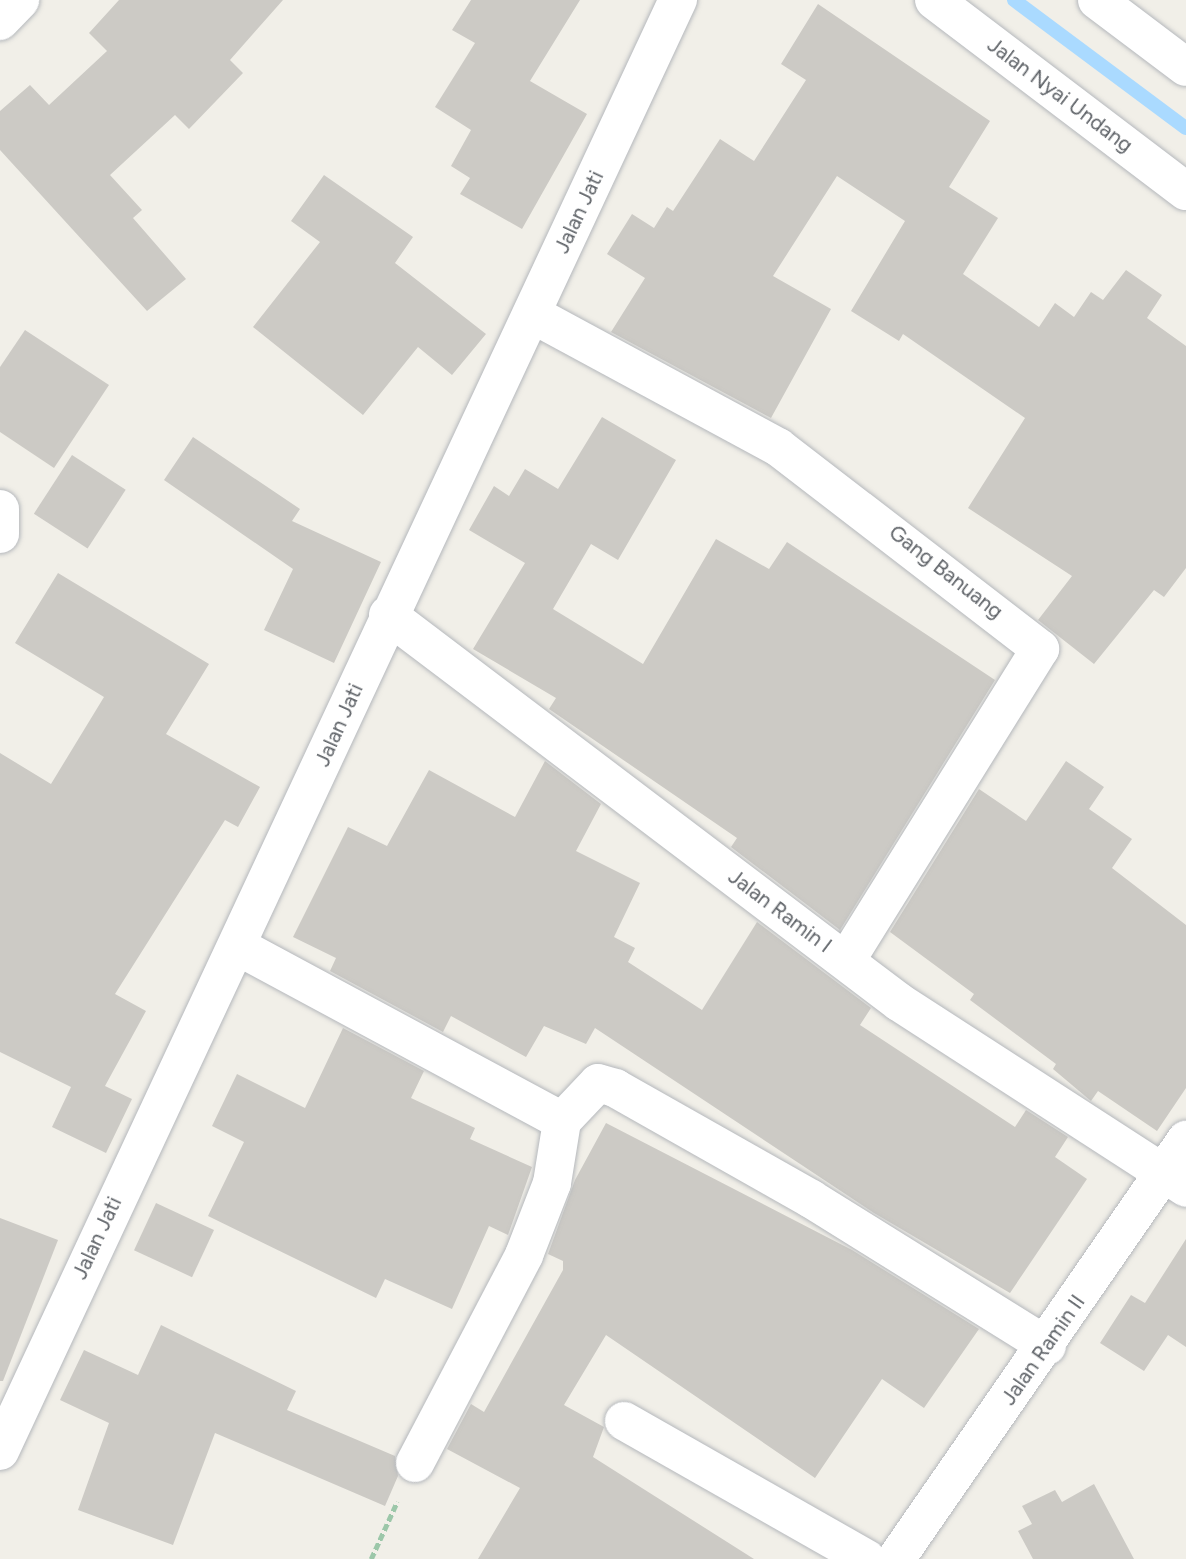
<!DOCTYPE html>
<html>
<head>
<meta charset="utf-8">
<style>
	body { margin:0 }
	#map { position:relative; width:1186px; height:1559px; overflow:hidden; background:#f1efe8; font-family:Figtree,sans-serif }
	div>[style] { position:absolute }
	.stream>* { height:14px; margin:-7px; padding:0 7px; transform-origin:7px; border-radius:7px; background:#aadaff }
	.building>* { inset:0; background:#cccac5; transform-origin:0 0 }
	.path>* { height:4.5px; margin-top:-2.25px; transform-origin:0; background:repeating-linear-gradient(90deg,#9cc7a9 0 7px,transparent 0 10.5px) }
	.roads { filter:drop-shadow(0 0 2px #b5b8bc) drop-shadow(0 0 2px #b5b8bc) }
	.street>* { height:38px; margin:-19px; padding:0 19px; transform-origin:19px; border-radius:19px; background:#fff }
	.secondary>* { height:38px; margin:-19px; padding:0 19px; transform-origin:19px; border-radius:19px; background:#fff }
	span { translate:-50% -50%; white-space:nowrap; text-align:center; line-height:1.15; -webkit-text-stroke:6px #fff; paint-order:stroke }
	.street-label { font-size:21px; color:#5f6368 }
</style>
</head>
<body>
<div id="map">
	<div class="stream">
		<div style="left:1014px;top:0;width:214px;rotate:36.7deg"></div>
	</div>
	<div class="building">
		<div style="clip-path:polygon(119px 0,283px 0,230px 60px,243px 73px,189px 129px,175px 115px,110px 175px,142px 210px,133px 218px,186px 279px,147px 311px,0 150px,0 111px,30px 85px,49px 105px,107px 51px,89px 33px)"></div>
		<div style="clip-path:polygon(471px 0,580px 0,530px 81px,587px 114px,522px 229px,460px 194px,470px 178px,451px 166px,471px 130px,435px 107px,475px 43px,452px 30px)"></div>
		<div style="clip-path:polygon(818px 4px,990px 121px,949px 187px,998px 218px,963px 274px,1039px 327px,1055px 303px,1074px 317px,1091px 292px,1103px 300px,1126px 270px,1162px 295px,1147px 318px,1186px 346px,1186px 568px,1164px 597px,1154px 590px,1094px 664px,1038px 620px,1072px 576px,968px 508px,1025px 418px,903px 334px,899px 341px,851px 311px,905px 221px,837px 176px,773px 276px,831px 309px,771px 418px,611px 332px,645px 278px,607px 254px,632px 214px,654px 228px,667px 207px,673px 211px,720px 139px,754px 161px,806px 80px,781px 64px)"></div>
		<div style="clip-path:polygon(324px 175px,413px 237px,395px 263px,486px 334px,452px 375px,418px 347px,363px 415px,253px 327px,320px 242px,291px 221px)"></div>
		<div style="clip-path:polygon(25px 330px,109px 385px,54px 468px,0 432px,0 367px)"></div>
		<div style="clip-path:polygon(602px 417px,676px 460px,618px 560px,591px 544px,553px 609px,643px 664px,716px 539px,769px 569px,787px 542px,995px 680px,840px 930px,731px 847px,737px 838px,549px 709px,556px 698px,473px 649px,525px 563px,469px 530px,494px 486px,509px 496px,525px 469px,558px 489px)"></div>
		<div style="clip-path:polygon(193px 437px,300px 509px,292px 521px,381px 562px,334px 663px,264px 630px,293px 569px,164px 480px)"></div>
		<div style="left:72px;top:455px;width:64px;height:70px;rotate:33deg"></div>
		<div style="clip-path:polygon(58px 573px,209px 664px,166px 734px,260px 787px,238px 827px,225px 820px,115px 994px,146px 1011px,105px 1086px,132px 1099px,106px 1153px,52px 1127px,71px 1087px,0 1052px,0 753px,51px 784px,104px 697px,15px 643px)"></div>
		<div style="clip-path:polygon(545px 761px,601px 804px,576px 851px,640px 883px,614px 937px,635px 948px,628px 962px,702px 1010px,757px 922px,871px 1008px,860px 1025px,1015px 1127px,1026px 1110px,1068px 1137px,1055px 1157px,1087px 1179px,1010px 1293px,874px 1213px,595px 1028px,586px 1044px,544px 1026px,526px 1057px,451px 1016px,443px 1032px,330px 971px,336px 958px,293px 937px,348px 827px,387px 846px,429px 770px,515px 817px)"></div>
		<div style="clip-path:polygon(1066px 761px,1104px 787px,1089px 809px,1132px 839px,1112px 868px,1186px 925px,1186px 1088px,1157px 1131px,1098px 1091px,1091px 1101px,1085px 1096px,1053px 1069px,1056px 1064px,970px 1000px,974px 994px,890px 932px,979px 789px,1026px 821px)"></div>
		<div style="clip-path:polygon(343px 1028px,424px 1071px,411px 1098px,475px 1128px,470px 1139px,532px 1167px,508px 1235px,489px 1226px,452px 1309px,385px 1279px,376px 1298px,208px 1216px,244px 1142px,212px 1126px,237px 1074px,305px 1108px)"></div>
		<div style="clip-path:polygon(606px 1123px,852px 1250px,979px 1329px,924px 1408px,882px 1379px,815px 1478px,606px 1335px,564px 1405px,604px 1427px,593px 1457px,754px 1559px,478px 1559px,520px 1488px,447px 1449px,471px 1404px,484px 1412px,563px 1270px,563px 1261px,548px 1254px,575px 1180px)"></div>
		<div style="left:156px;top:1203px;width:64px;height:52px;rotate:25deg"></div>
		<div style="clip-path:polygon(0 1218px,58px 1240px,3px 1381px,0 1381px)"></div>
		<div style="clip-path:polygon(1186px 1239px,1186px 1347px,1168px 1335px,1144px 1371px,1100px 1343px,1131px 1295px,1145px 1303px)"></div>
		<div style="clip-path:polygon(161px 1325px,296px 1391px,287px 1410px,395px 1456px,398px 1476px,385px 1506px,215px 1433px,173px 1545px,78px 1510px,109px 1423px,60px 1400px,84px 1350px,138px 1375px)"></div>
		<div style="clip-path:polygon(1094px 1484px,1134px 1559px,1033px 1559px,1018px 1531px,1032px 1524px,1022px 1506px,1055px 1490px,1062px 1502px)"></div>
	</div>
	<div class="path">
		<div style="left:371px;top:1559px;width:63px;rotate:-65.5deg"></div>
	</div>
	<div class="roads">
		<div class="street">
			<div style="left:0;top:21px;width:29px;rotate:-46deg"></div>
			<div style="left:532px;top:314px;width:280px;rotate:28.4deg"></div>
			<div style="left:778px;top:447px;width:331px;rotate:37.6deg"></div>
			<div style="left:1040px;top:649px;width:367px;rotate:121.9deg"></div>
			<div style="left:0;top:509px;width:25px;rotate:90deg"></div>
			<div style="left:388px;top:615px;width:641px;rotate:37.14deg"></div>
			<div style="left:899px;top:1002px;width:342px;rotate:32.9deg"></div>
			<div style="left:239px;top:947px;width:367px;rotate:28.3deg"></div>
			<div style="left:562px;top:1121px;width:52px;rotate:-46.5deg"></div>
			<div style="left:598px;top:1083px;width:18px;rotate:16deg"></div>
			<div style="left:615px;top:1088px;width:225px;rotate:29.5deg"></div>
			<div style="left:811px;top:1199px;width:278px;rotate:31.9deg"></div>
			<div style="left:624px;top:1421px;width:279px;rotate:29.6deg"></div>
			<div style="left:415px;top:1463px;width:235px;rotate:-62.3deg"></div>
			<div style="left:524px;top:1255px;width:77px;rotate:-68.7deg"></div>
			<div style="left:552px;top:1183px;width:63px;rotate:-80.8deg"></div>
			<div style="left:896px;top:1559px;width:510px;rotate:-55.31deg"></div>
		</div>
		<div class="secondary">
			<div style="left:934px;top:0;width:316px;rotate:37.2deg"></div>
			<div style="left:1097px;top:0;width:111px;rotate:37deg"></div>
			<div style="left:0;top:1451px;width:1602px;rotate:-64.96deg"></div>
		</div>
	</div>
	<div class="street-label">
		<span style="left:1060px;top:95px;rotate:37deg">Jalan Nyai Undang</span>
		<span style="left:579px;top:212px;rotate:-65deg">Jalan Jati</span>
		<span style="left:946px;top:572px;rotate:38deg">Gang Banuang</span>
		<span style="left:339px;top:725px;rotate:-66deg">Jalan Jati</span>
		<span style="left:780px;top:911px;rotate:37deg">Jalan Ramin I</span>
		<span style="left:97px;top:1238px;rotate:-65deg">Jalan Jati</span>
		<span style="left:1043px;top:1350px;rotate:-55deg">Jalan Ramin II</span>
	</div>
</div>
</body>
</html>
